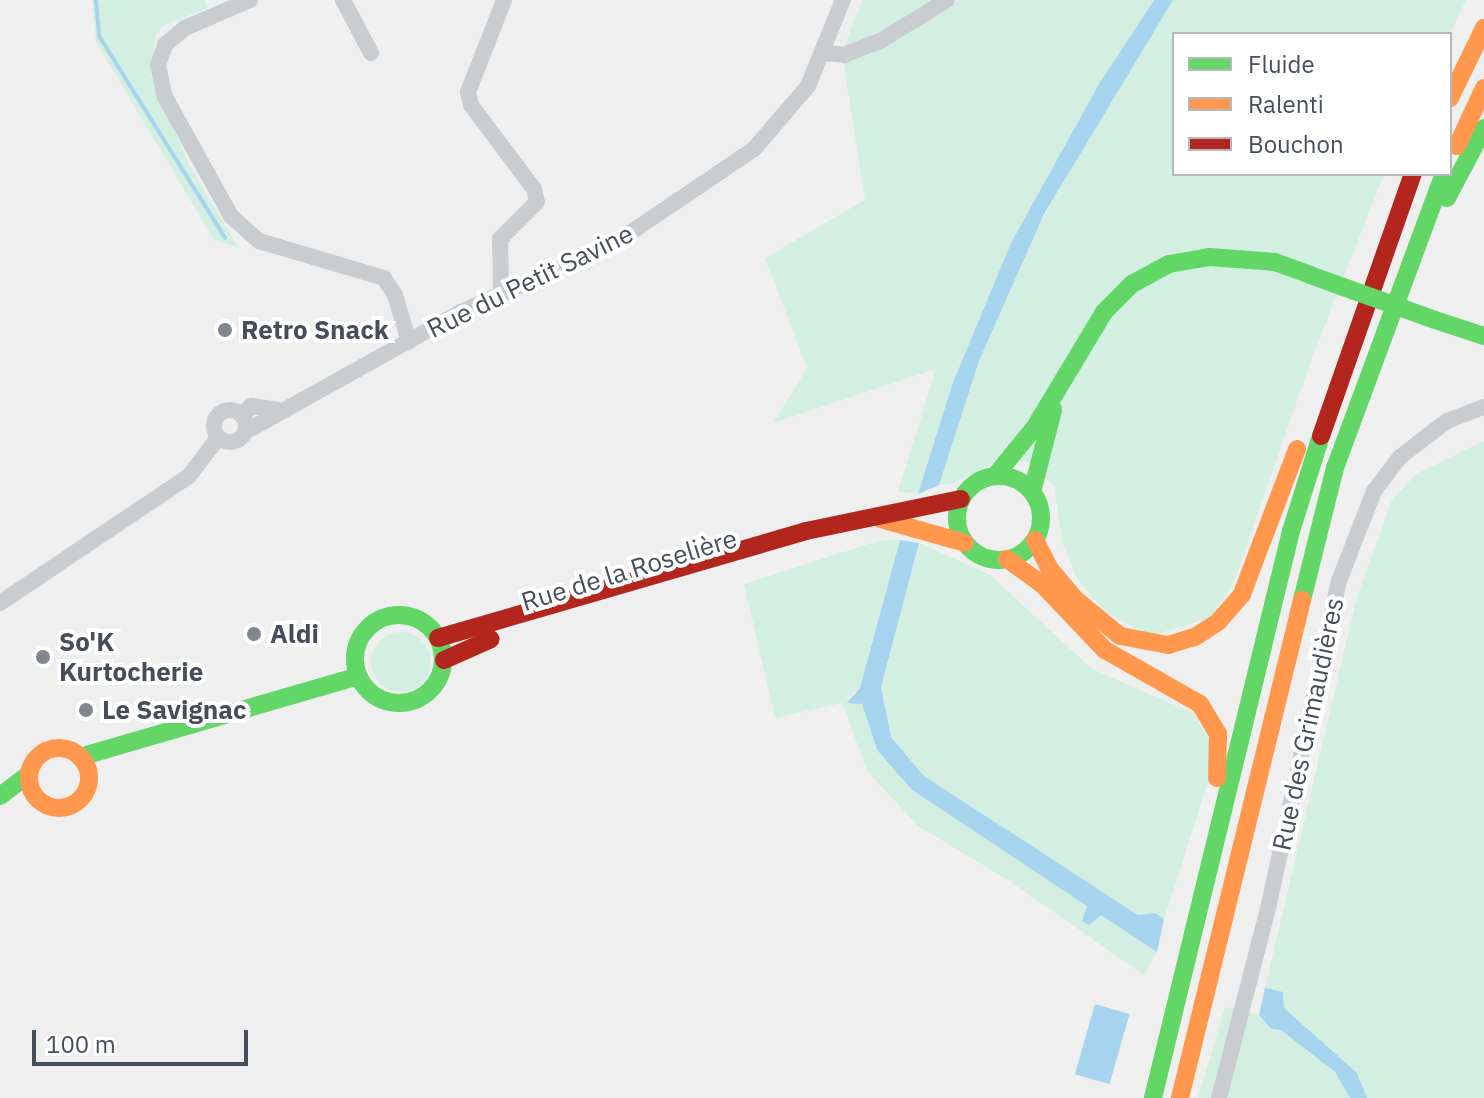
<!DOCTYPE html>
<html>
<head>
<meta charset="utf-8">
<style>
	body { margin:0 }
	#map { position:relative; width:1484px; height:1098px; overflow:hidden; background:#efefef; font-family:"IBM Plex Sans",sans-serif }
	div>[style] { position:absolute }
	.green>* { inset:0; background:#d2efe2 }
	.round { border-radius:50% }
	.water>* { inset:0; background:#a6d4ee; transform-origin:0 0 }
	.stream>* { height:4px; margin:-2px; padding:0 2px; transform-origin:2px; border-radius:2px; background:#a6d4ee }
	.street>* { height:16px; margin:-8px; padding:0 8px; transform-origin:8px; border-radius:8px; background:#cacdd0 }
	.street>.ring { margin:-8px; padding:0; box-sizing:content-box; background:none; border:16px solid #cacdd0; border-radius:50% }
	.fast>* { height:18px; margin:-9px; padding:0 9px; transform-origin:9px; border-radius:9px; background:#63d668 }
	.fast>.ring { margin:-9px; padding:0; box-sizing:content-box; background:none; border:18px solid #63d668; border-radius:50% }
	.slow>* { height:18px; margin:-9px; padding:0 9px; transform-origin:9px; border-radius:9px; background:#ff974d }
	.slow>.ring { margin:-9px; padding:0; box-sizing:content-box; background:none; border:18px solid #ff974d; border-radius:50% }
	.jam>* { height:18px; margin:-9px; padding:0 9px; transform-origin:9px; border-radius:9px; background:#b3261e }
	.fast-bridge>* { height:18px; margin:-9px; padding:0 9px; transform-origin:9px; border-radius:9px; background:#63d668 }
	.dots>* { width:22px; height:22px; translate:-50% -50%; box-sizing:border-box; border:4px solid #fff; border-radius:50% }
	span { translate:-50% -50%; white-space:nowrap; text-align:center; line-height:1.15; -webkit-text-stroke:8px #fff; paint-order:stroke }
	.street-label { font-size:26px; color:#464e5b }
	.poi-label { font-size:26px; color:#464e5b; font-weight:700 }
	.left { translate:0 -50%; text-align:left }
	.legend { position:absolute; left:1172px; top:32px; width:280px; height:144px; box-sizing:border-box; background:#fff; border:2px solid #b5b8bd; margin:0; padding:10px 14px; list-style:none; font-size:24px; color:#464e5b }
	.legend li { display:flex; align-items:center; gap:16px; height:40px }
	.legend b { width:40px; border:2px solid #b5b8bd }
	.scale { position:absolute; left:32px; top:1030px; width:216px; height:36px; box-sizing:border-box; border:4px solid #464e5b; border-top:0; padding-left:10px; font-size:24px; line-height:28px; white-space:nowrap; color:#464e5b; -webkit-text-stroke:6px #fff; paint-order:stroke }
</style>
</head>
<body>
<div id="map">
	<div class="green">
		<div style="clip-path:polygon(92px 0,205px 0,207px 8px,163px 26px,155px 36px,151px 75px,190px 167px,239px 248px,214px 240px,96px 42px)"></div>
		<div style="clip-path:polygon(862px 0,942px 0,947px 8px,961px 0,1154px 0,1099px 84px,1011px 243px,952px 385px,918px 494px,898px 491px,936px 369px,773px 423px,807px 368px,765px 258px,865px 200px,842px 53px)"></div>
		<div style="clip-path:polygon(1173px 0,1466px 0,1450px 34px,1174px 34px,1174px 174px,1384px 174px,1312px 358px,1233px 585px,1210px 618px,1150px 636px,1106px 612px,1076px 577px,1062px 541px,1054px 485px,1028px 462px,999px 460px,954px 483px,939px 485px,979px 361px,1036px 231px,1098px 119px)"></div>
		<div style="clip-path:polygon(1484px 441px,1484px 1098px,1367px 1098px,1357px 1073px,1284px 1008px,1284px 995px,1265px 988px,1357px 597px,1392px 500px,1416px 474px)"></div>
		<div style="clip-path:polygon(900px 540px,860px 688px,846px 698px,862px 704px,877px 750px,912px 790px,1087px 906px,1082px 921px,1089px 925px,1101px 915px,1157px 952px,1144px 975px,1008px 880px,918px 826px,868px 772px,842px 703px,775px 718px,744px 584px,878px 541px)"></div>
		<div style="clip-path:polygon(919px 543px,990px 575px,1092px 669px,1193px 713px,1211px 743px,1209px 779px,1164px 919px,1155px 913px,1138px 915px,924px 776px,891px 737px,881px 687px)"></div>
		<div class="round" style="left:371px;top:632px;width:60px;height:60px"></div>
		<div style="clip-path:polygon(1225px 1007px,1259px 1015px,1271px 1029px,1281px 1030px,1306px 1047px,1342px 1080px,1350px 1098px,1198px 1098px)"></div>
	</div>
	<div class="water">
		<div style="clip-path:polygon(1154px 0,1173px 0,1044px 214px,979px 361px,939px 485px,918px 494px,952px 385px,1011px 243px,1099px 84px)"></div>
		<div style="clip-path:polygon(900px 540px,919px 543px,881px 687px,891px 737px,924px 776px,1138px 915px,1155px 913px,1164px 919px,1157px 952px,1101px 915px,1089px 925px,1082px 921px,1087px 906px,912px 790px,877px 750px,862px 704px,847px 703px,860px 688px)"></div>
		<div style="clip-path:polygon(1265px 988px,1283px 992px,1284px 1008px,1357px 1073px,1367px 1098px,1350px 1098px,1335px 1072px,1281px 1030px,1271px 1029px,1259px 1015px)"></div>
		<div style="left:1095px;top:1004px;width:36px;height:73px;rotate:16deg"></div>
	</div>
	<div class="stream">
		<div style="left:96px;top:0;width:36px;rotate:85deg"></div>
		<div style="left:99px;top:36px;width:238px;rotate:58deg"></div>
	</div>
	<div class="street">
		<div style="left:250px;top:0;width:71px;rotate:156.7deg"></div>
		<div style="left:185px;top:28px;width:26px;rotate:140deg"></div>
		<div style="left:165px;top:45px;width:21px;rotate:109deg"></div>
		<div style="left:158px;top:65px;width:33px;rotate:78deg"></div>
		<div style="left:165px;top:97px;width:136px;rotate:61deg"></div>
		<div style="left:231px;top:216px;width:38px;rotate:42deg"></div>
		<div style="left:259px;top:241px;width:130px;rotate:16.5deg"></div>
		<div style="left:384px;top:278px;width:20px;rotate:57deg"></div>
		<div style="left:395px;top:295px;width:49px;rotate:73.4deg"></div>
		<div style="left:343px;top:0;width:60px;rotate:62.2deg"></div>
		<div style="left:823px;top:53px;width:21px;rotate:5deg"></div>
		<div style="left:844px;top:55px;width:41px;rotate:-21.5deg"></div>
		<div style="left:882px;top:40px;width:76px;rotate:-31.6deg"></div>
		<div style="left:501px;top:295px;width:56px;rotate:-91deg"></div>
		<div style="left:500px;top:239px;width:52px;rotate:-45deg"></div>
		<div style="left:537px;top:202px;width:13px;rotate:-103deg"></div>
		<div style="left:534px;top:189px;width:105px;rotate:-126.9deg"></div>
		<div style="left:471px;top:105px;width:13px;rotate:-103deg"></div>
		<div style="left:468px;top:92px;width:99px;rotate:-68.6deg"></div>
		<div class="ring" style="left:214px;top:410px;width:16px;height:16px"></div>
		<div style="left:242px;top:415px;width:13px;rotate:-45deg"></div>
		<div style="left:251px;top:406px;width:27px;rotate:8deg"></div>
		<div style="left:245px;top:432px;width:247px;rotate:-29.1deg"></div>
		<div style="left:461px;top:312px;width:172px;rotate:-24.3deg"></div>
		<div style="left:618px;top:241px;width:164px;rotate:-34.1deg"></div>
		<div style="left:754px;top:149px;width:83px;rotate:-49.4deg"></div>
		<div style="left:808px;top:86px;width:93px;rotate:-67.9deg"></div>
		<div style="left:0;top:603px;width:228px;rotate:-33.9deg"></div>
		<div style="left:189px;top:476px;width:48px;rotate:-52.7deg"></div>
		<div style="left:1219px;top:1098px;width:200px;rotate:-75.5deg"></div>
		<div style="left:1269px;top:904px;width:330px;rotate:-77.8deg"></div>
		<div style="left:1339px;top:581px;width:97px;rotate:-68.7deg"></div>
		<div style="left:1374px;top:491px;width:43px;rotate:-52.6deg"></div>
		<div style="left:1400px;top:457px;width:59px;rotate:-37.5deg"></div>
		<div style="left:1447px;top:421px;width:40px;rotate:-21deg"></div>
	</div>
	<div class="fast">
		<div style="left:1447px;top:198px;width:79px;rotate:-62.1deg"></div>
		<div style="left:1435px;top:320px;width:52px;rotate:18.1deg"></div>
		<div style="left:995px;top:476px;width:63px;rotate:-50.8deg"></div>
		<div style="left:1035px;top:427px;width:134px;rotate:-59deg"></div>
		<div style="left:1104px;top:312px;width:40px;rotate:-45deg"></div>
		<div style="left:1132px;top:284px;width:42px;rotate:-28.4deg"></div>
		<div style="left:1169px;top:264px;width:42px;rotate:-9.7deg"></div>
		<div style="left:1210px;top:257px;width:65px;rotate:4.4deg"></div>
		<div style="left:1275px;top:262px;width:37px;rotate:20deg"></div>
		<div class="ring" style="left:957px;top:476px;width:66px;height:66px"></div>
		<div style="left:1032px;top:492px;width:85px;rotate:-75.6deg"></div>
		<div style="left:1302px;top:600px;width:136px;rotate:-76deg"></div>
		<div style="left:1335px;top:468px;width:314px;rotate:-69.7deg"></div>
		<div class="ring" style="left:355px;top:615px;width:70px;height:70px"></div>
		<div style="left:80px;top:757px;width:290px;rotate:-16.2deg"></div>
		<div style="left:0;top:796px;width:36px;rotate:-37deg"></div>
		<div style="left:1153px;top:1098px;width:584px;rotate:-76.32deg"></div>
		<div style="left:1291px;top:531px;width:100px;rotate:-72.5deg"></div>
	</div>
	<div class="slow">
		<div style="left:1450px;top:98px;width:78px;rotate:-64.1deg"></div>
		<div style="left:1457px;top:146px;width:64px;rotate:-65deg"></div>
		<div style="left:881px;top:519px;width:87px;rotate:15.9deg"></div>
		<div style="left:1035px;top:540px;width:31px;rotate:63deg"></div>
		<div style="left:1049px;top:568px;width:40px;rotate:50deg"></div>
		<div style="left:1075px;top:599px;width:58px;rotate:39.4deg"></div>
		<div style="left:1120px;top:636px;width:49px;rotate:10.6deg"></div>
		<div style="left:1168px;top:645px;width:28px;rotate:-17deg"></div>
		<div style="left:1195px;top:637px;width:27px;rotate:-33deg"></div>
		<div style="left:1218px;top:622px;width:37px;rotate:-49deg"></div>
		<div style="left:1242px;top:594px;width:155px;rotate:-69.2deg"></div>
		<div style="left:1007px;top:559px;width:44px;rotate:35.8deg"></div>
		<div style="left:1043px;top:585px;width:90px;rotate:46.4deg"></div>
		<div style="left:1105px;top:650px;width:109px;rotate:29.6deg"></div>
		<div style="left:1200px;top:704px;width:35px;rotate:59deg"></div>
		<div style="left:1218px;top:734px;width:44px;rotate:91.3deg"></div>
		<div class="ring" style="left:29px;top:748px;width:42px;height:42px"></div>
		<div style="left:1180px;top:1098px;width:513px;rotate:-76.23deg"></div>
	</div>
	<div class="jam">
		<div style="left:1321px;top:436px;width:278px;rotate:-70.7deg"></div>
		<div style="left:438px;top:638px;width:383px;rotate:-16.2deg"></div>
		<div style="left:806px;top:531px;width:158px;rotate:-11.7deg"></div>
		<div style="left:444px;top:660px;width:51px;rotate:-24.1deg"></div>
	</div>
	<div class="fast-bridge">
		<div style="left:1310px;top:275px;width:133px;rotate:19.8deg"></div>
	</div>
	<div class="dots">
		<div style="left:225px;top:330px;background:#81868f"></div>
		<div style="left:254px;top:634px;background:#81868f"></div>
		<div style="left:43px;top:657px;background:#81868f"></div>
		<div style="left:86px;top:710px;background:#81868f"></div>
	</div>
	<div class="street-label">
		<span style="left:530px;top:281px;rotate:-26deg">Rue du Petit Savine</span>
		<span style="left:629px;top:570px;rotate:-17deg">Rue de la Roselière</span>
		<span style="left:1308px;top:724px;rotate:-78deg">Rue des Grimaudières</span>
	</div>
	<div class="poi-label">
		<span class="left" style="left:241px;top:330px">Retro Snack</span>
		<span class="left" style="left:270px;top:634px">Aldi</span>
		<span class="left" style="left:59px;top:657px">So'K<br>Kurtocherie</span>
		<span class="left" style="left:102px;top:710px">Le Savignac</span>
	</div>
	<ul class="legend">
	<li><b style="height:10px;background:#63d668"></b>Fluide</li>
	<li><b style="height:10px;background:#ff974d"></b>Ralenti</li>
	<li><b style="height:10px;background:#b3261e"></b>Bouchon</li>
	</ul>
	<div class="scale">100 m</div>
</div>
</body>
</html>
